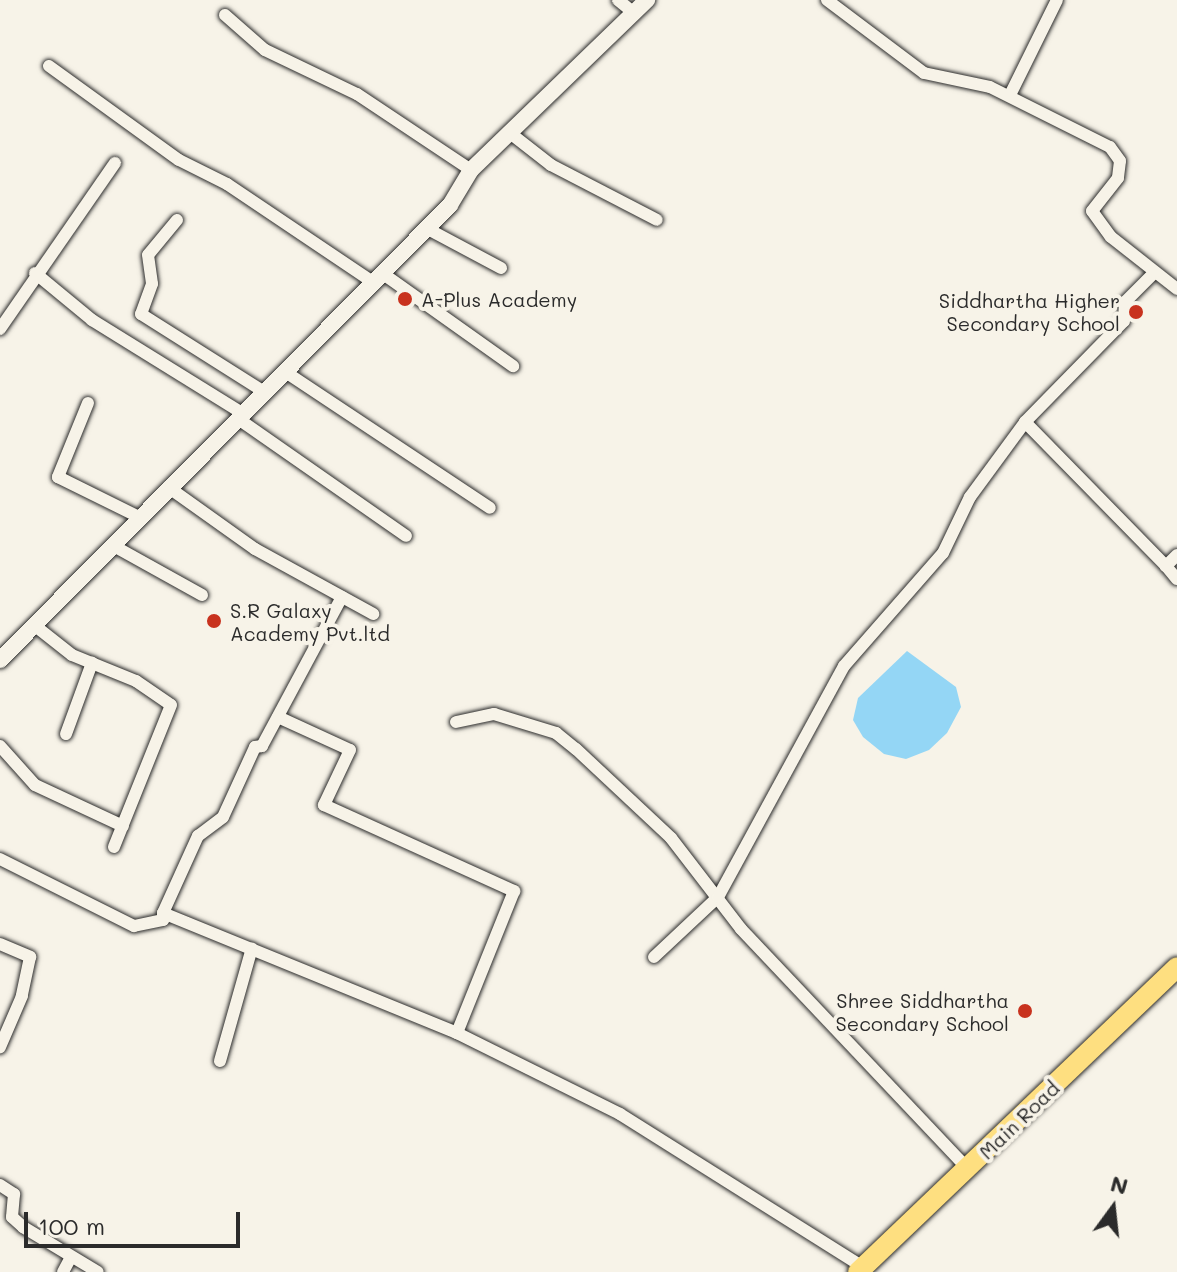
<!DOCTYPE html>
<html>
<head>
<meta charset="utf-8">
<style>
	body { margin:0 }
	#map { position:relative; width:1177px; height:1272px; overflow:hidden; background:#f7f3e8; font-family:Mali,sans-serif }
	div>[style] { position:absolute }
	.water>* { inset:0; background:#94d6f5 }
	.roads { filter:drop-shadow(0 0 2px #2b2b2b) drop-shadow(0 0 2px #2b2b2b) }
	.minor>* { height:12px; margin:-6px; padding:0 6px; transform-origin:6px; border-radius:6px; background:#f7f3e8 }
	.tertiary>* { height:16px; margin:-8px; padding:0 8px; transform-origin:8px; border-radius:8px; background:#f7f3e8 }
	.primary>* { height:20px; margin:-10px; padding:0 10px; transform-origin:10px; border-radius:10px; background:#fedf80 }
	.dots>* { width:22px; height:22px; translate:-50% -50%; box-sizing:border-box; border:4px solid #f7f3e8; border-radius:50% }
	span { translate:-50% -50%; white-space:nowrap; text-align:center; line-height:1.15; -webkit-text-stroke:8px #f7f3e8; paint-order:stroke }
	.poi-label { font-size:20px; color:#2b2b2b }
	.left { translate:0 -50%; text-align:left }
	.right { translate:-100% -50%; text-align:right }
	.street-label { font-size:20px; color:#2b2b2b }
	.north { position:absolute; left:1073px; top:1168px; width:80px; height:80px; -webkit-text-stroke:6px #f7f3e8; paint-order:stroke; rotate:15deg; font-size:22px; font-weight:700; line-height:32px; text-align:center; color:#2b2b2b }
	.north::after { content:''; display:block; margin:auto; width:28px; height:36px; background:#2b2b2b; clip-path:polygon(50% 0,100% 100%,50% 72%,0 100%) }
	.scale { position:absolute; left:24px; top:1212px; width:216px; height:36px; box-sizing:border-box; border:4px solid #2b2b2b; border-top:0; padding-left:10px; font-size:24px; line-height:28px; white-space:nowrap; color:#2b2b2b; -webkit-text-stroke:6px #f7f3e8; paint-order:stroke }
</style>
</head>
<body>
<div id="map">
	<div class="water">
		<div style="clip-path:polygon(907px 651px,956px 687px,961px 707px,947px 733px,929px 750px,906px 759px,884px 754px,863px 737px,853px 720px,858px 698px)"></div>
	</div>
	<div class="roads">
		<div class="minor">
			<div style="left:618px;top:0;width:21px;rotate:39deg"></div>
			<div style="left:827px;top:0;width:121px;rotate:37deg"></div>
			<div style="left:924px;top:73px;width:67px;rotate:12deg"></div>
			<div style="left:990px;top:87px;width:134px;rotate:26.6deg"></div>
			<div style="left:1110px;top:147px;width:17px;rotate:54deg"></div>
			<div style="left:1120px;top:161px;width:17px;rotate:97deg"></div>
			<div style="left:1118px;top:178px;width:42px;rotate:128.2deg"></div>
			<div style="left:1092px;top:211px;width:32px;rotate:54deg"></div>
			<div style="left:1111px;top:237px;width:84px;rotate:38.2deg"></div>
			<div style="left:225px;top:15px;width:53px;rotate:41.2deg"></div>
			<div style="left:265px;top:50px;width:102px;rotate:25.6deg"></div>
			<div style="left:357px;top:94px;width:137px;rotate:33.7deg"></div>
			<div style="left:49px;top:66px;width:160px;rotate:35.9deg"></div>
			<div style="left:179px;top:160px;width:54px;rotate:26.6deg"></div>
			<div style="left:227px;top:184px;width:176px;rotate:33.9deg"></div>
			<div style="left:1010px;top:95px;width:106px;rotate:-63.7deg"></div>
			<div style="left:510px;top:133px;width:52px;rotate:38deg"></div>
			<div style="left:551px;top:165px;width:119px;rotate:27.4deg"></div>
			<div style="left:177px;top:220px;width:45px;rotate:129.6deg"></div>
			<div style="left:148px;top:255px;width:29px;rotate:82deg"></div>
			<div style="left:152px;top:284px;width:32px;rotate:110deg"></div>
			<div style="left:141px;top:314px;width:144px;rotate:32.3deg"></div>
			<div style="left:426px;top:228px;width:85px;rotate:28.1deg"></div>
			<div style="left:35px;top:273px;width:74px;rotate:39.5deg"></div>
			<div style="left:92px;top:320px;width:176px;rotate:31.8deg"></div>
			<div style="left:382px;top:273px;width:161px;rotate:35.4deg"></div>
			<div style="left:0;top:329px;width:202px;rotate:-55.3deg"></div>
			<div style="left:284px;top:371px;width:247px;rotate:33.6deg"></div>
			<div style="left:88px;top:403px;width:80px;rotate:112.1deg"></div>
			<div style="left:58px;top:477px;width:90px;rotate:26.3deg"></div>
			<div style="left:237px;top:418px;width:206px;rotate:34.9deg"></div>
			<div style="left:1025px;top:422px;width:202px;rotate:45.6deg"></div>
			<div style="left:168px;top:487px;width:107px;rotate:35.5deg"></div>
			<div style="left:255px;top:549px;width:135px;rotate:28.8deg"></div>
			<div style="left:112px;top:545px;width:103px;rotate:29.1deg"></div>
			<div style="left:1177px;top:555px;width:16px;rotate:135deg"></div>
			<div style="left:1166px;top:566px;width:17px;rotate:50deg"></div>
			<div style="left:34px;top:625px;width:48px;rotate:38.3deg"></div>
			<div style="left:72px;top:655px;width:69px;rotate:22.1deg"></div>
			<div style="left:136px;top:681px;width:42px;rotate:34.4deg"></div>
			<div style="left:171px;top:705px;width:153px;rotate:111.9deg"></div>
			<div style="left:278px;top:717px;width:79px;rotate:24.6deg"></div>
			<div style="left:350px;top:750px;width:61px;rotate:115.3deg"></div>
			<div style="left:324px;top:805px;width:209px;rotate:24.4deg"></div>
			<div style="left:514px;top:891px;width:153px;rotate:111.9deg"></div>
			<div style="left:456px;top:722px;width:39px;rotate:-12deg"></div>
			<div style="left:494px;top:714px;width:65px;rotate:17deg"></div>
			<div style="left:556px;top:733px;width:26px;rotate:39deg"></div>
			<div style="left:576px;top:749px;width:130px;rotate:43.1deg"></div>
			<div style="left:671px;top:838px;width:115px;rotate:52.4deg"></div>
			<div style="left:741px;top:929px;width:330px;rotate:46.6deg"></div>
			<div style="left:66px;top:734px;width:76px;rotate:-69.9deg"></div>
			<div style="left:0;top:746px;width:52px;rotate:48.1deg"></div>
			<div style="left:35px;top:785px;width:97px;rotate:25deg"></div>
			<div style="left:0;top:859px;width:150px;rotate:26.6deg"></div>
			<div style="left:134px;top:926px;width:30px;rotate:-12deg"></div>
			<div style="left:163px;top:920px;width:7px;rotate:-90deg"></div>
			<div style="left:163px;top:913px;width:318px;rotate:22.2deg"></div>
			<div style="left:457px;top:1033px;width:182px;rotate:26.4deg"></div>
			<div style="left:620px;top:1114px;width:287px;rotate:32.2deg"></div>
			<div style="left:163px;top:913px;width:85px;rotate:-65.6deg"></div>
			<div style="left:198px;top:836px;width:31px;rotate:-37deg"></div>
			<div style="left:223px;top:817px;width:77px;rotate:-65.4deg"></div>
			<div style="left:255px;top:747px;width:7px;rotate:-8deg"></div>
			<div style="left:262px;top:746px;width:169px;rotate:-61.8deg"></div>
			<div style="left:0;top:944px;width:33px;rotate:23deg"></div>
			<div style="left:30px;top:957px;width:40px;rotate:102deg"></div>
			<div style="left:22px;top:996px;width:56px;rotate:113.3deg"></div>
			<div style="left:654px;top:957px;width:88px;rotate:-43.2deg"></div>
			<div style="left:718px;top:897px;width:263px;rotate:-61.4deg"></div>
			<div style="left:844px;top:666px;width:150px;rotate:-48.8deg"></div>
			<div style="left:943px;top:553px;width:62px;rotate:-64.3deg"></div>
			<div style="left:970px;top:497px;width:93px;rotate:-53.7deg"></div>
			<div style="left:1025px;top:422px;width:141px;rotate:-45.6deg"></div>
			<div style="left:1124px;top:321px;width:19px;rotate:-87deg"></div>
			<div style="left:1125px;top:302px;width:42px;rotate:-45deg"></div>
			<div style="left:220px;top:1061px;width:117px;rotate:-74.2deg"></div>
			<div style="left:0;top:1185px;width:17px;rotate:33deg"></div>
			<div style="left:14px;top:1194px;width:23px;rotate:95deg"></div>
			<div style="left:12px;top:1217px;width:15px;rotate:42deg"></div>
			<div style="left:23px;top:1227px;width:87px;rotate:31deg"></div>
			<div style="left:63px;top:1272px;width:17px;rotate:-62deg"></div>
		</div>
		<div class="tertiary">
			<div style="left:0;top:660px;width:640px;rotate:-45.32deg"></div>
			<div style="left:450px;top:205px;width:41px;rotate:-59deg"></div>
			<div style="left:471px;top:170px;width:245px;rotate:-44deg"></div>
		</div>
		<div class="primary">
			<div style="left:858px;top:1272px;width:441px;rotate:-43.7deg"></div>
		</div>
	</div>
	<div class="dots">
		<div style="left:405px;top:299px;background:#c8321e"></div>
		<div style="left:1136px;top:312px;background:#c8321e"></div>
		<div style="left:214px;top:621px;background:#c8321e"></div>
		<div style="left:1025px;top:1011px;background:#c8321e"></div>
	</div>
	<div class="poi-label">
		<span class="left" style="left:421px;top:299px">A-Plus Academy</span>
		<span class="right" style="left:1120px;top:312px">Siddhartha Higher<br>Secondary School</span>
		<span class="left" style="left:230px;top:622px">S.R Galaxy<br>Academy Pvt.ltd</span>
		<span class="right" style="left:1009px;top:1012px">Shree Siddhartha<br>Secondary School</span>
	</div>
	<div class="street-label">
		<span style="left:1019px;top:1120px;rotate:-44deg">Main Road</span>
	</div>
	<div class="north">N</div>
	<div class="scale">100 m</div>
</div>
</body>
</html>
